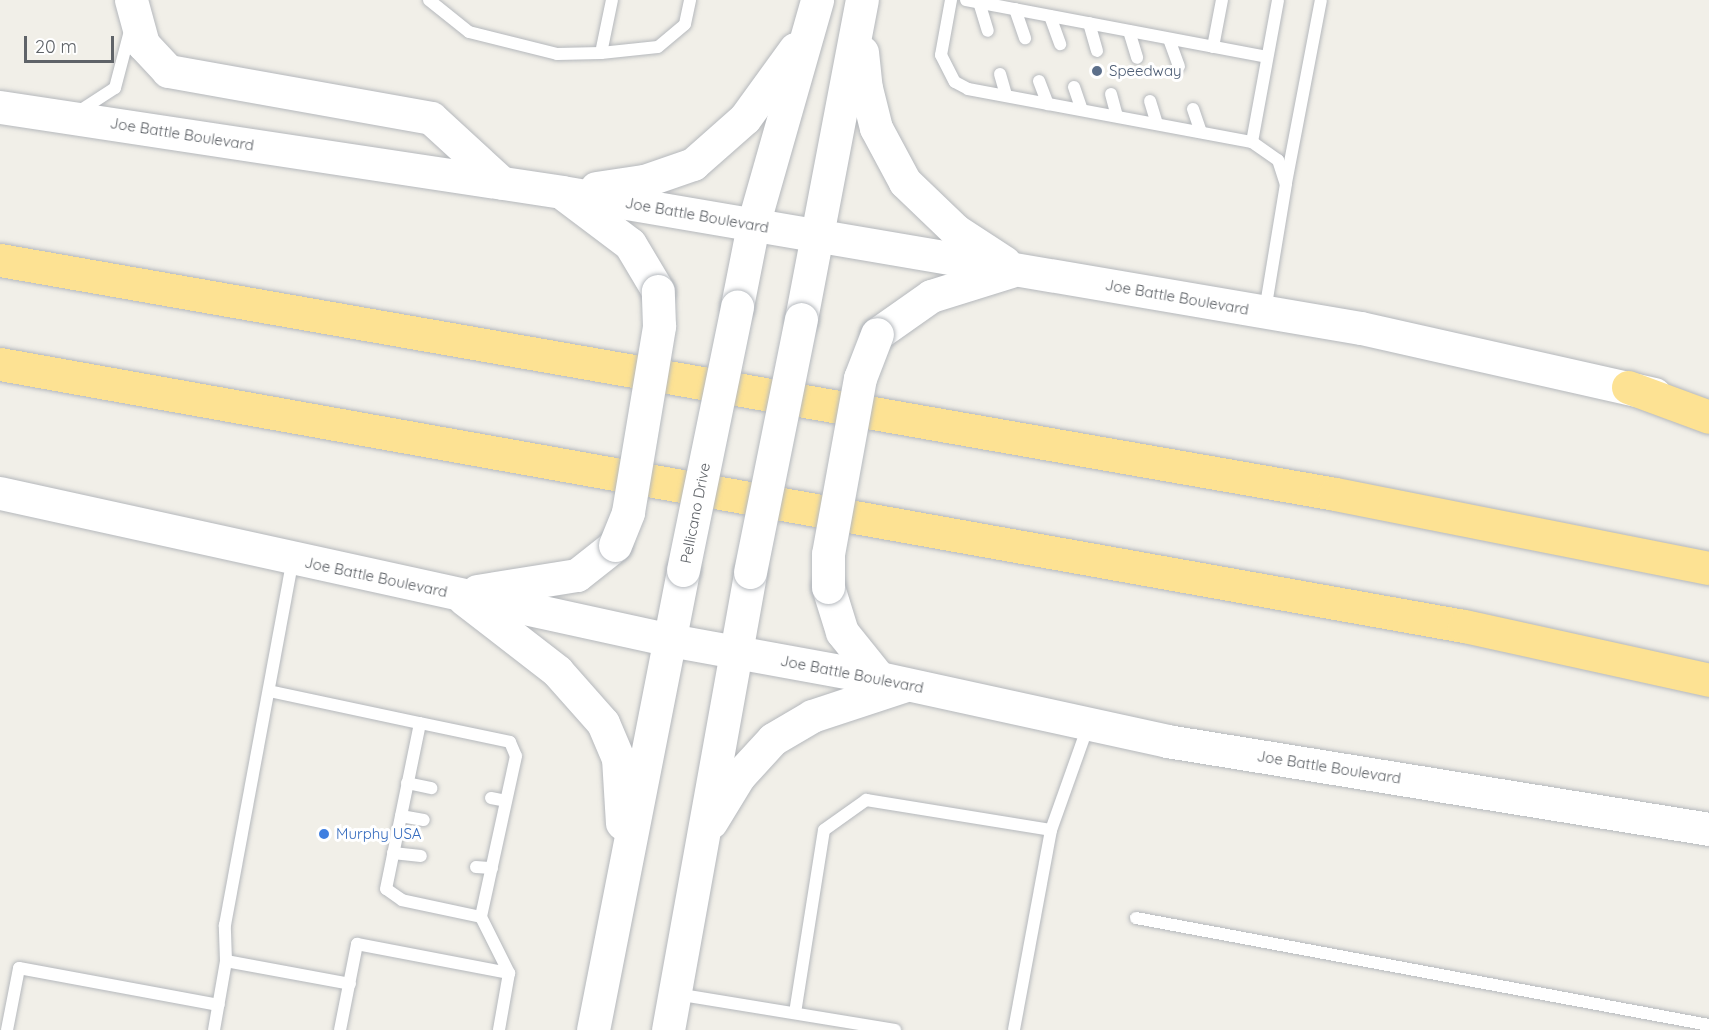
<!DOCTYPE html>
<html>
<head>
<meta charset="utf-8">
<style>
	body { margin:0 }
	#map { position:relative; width:1709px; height:1030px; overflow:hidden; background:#f1efe8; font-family:Quicksand,sans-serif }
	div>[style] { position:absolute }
	.roads { filter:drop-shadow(0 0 2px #b5b8bc) drop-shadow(0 0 2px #b5b8bc) }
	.lane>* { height:12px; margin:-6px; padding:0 6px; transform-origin:6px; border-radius:6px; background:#fff }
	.secondary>* { height:33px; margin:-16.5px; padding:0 16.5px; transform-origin:16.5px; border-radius:16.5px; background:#fff }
	.highway>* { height:33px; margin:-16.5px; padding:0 16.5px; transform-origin:16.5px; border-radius:16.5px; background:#fde293 }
	.bridges { filter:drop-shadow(0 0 2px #b6babf) drop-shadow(0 0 2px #b6babf) }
	.secondary-bridge>* { height:33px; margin:-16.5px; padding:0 16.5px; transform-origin:16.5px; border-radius:16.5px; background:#fff }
	.dots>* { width:16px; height:16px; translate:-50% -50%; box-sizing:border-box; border:3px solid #fff; border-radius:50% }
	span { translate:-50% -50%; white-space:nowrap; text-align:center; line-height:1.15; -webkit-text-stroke:6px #fff; paint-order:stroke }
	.service-label { font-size:15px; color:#4e5e75 }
	.left { translate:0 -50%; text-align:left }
	.street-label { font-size:15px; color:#5f6368 }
	.shop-label { font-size:15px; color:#366cbe }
	.scale { position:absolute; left:24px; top:36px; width:90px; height:27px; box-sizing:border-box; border:3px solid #5f6368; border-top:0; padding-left:8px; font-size:18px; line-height:21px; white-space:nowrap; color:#5f6368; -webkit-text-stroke:4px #fff; paint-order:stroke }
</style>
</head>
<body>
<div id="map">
	<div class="roads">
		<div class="lane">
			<div style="left:429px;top:0;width:51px;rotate:38.7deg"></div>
			<div style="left:469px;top:32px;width:91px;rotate:14deg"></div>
			<div style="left:557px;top:54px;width:44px;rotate:-1.3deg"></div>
			<div style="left:601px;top:53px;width:54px;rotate:-78.3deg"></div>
			<div style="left:951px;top:0;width:56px;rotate:100.3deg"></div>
			<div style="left:941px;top:55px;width:30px;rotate:63deg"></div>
			<div style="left:955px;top:82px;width:15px;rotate:28deg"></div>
			<div style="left:968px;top:89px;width:289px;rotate:10.6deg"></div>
			<div style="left:1252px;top:142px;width:32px;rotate:35deg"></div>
			<div style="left:1278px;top:160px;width:25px;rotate:72deg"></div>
			<div style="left:1286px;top:184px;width:129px;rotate:99.4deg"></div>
			<div style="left:966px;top:0;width:306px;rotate:10.7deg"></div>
			<div style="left:979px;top:2px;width:30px;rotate:73deg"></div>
			<div style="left:1015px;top:9px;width:31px;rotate:71deg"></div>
			<div style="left:1050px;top:16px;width:30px;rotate:70deg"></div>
			<div style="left:1089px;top:23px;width:29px;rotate:74deg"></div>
			<div style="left:1129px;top:31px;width:28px;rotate:73deg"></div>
			<div style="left:1169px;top:39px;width:29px;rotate:70deg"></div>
			<div style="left:1213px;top:47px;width:48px;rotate:-79.2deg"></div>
			<div style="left:601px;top:53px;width:57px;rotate:-6deg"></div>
			<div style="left:658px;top:47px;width:35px;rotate:-40deg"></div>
			<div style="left:685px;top:24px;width:25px;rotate:-78deg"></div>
			<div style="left:1000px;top:74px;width:22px;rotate:74deg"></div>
			<div style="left:1039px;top:81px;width:25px;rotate:69deg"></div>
			<div style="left:1074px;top:87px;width:24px;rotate:71deg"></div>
			<div style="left:1111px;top:94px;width:23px;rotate:75deg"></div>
			<div style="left:1150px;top:101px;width:24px;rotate:73deg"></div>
			<div style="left:1193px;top:109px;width:24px;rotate:71deg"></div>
			<div style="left:78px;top:112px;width:44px;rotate:-33deg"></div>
			<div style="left:115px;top:88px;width:59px;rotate:-75.3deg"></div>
			<div style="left:1252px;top:142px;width:144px;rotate:-79.6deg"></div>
			<div style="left:1286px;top:183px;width:186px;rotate:-79.2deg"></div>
			<div style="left:269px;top:691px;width:154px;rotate:12deg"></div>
			<div style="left:420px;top:723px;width:92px;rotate:11.9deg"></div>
			<div style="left:510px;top:742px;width:15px;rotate:67deg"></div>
			<div style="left:516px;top:756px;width:165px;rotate:102.3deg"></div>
			<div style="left:481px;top:917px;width:81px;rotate:-167.9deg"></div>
			<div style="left:402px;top:900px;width:19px;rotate:-145deg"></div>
			<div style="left:386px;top:889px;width:169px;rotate:-78.4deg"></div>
			<div style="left:407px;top:783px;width:25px;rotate:12deg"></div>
			<div style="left:491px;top:798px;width:15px;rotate:11deg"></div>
			<div style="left:401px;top:816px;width:23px;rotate:10deg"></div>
			<div style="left:1051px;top:830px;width:110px;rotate:-70.4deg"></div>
			<div style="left:393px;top:853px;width:28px;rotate:6deg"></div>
			<div style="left:476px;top:867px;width:16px;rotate:4deg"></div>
			<div style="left:481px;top:917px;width:63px;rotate:63.4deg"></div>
			<div style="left:509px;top:973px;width:58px;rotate:100deg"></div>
			<div style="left:1136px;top:918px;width:583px;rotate:10.58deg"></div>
			<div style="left:226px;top:961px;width:126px;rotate:10.5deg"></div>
			<div style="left:676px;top:994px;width:222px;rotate:9.3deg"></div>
			<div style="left:795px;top:1013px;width:185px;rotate:-81deg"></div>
			<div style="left:824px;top:830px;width:52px;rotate:-35.5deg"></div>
			<div style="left:866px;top:800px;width:187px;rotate:9.2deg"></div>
			<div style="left:1051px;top:830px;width:203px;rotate:100.5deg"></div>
			<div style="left:7px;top:1030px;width:63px;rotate:-79deg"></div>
			<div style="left:19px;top:968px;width:203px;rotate:10.5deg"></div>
			<div style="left:214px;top:1030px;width:70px;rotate:-80.1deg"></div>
			<div style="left:226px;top:961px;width:36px;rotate:-92deg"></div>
			<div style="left:225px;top:925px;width:372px;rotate:-79.5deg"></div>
			<div style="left:340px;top:1030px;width:88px;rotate:-78.8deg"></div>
			<div style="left:357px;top:944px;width:155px;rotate:10.8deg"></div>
		</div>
		<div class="secondary">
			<div style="left:131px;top:0;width:46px;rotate:74.7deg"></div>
			<div style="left:143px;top:44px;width:37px;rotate:47deg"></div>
			<div style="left:168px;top:71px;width:267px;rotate:10.1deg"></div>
			<div style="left:431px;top:118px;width:96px;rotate:42.5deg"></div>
			<div style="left:862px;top:52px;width:36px;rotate:84deg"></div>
			<div style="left:866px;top:88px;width:41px;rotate:76deg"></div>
			<div style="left:876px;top:128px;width:61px;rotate:61.8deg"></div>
			<div style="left:905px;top:182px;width:69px;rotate:43.8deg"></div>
			<div style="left:955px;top:230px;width:59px;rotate:33.1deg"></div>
			<div style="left:0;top:107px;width:568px;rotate:8.6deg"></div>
			<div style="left:562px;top:192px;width:810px;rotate:9.66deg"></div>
			<div style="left:1361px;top:328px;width:301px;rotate:12.7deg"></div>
			<div style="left:596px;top:188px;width:49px;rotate:-8.3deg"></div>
			<div style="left:644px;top:181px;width:52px;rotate:-19.1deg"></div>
			<div style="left:693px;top:164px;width:69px;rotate:-41.5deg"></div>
			<div style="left:745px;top:118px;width:85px;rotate:-54.1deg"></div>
			<div style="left:565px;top:195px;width:81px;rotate:37deg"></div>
			<div style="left:630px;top:244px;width:55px;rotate:59.2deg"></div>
			<div style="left:737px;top:306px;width:83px;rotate:-78.8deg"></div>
			<div style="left:753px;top:225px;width:234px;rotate:-74.1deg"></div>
			<div style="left:801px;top:319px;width:325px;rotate:-79.2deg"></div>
			<div style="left:877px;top:334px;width:66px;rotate:-35.1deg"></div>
			<div style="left:931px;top:296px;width:84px;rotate:-17.4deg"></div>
			<div style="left:0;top:493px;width:686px;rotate:12.37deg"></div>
			<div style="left:670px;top:640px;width:212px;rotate:10.3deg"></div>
			<div style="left:879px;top:678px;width:295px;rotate:12.3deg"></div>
			<div style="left:1167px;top:741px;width:549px;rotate:9.22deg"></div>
			<div style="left:828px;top:587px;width:47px;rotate:72.7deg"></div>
			<div style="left:842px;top:632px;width:59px;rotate:51.2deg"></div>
			<div style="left:477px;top:591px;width:101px;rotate:-9.1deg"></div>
			<div style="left:577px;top:575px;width:48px;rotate:-38.3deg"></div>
			<div style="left:464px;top:599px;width:118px;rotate:37.7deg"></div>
			<div style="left:557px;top:671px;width:69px;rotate:48.5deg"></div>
			<div style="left:603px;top:723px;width:38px;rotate:67deg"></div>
			<div style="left:618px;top:758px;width:65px;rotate:86.5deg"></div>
			<div style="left:711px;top:822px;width:54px;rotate:-58.7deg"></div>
			<div style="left:739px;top:776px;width:50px;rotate:-47.4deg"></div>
			<div style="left:773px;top:739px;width:45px;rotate:-30.5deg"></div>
			<div style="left:812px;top:716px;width:99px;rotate:-18.3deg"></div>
			<div style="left:593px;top:1030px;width:469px;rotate:-78.9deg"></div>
			<div style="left:668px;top:1030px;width:465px;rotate:-79.8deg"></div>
		</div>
		<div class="highway">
			<div style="left:0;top:260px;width:1355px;rotate:9.94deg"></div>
			<div style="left:1335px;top:494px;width:381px;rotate:11.2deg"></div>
			<div style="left:0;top:364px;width:1487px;rotate:10.15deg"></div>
			<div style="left:1464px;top:626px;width:251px;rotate:12.4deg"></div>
			<div style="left:1628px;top:387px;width:86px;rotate:20.3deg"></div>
		</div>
	</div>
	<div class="bridges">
		<div class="secondary-bridge">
			<div style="left:615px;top:545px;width:35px;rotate:-68deg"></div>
			<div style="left:628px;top:512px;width:189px;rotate:-80.5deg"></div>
			<div style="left:659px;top:326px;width:35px;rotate:-92deg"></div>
			<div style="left:683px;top:570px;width:269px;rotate:-78.4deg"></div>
			<div style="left:750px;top:572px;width:258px;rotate:-78.6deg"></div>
			<div style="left:828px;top:587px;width:33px;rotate:-90deg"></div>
			<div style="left:828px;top:554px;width:179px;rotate:-79.7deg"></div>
			<div style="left:860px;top:378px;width:47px;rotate:-68.9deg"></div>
		</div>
	</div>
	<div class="dots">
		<div style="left:1097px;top:71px;background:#5c6f8a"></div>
		<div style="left:324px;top:834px;background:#3f7fe0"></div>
	</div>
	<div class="service-label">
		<span class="left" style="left:1109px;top:71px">Speedway</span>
	</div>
	<div class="street-label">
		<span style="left:182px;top:134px;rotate:9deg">Joe Battle Boulevard</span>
		<span style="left:697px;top:215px;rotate:10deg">Joe Battle Boulevard</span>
		<span style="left:1177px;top:297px;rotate:10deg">Joe Battle Boulevard</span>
		<span style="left:695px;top:513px;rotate:-79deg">Pellicano Drive</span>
		<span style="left:376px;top:577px;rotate:12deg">Joe Battle Boulevard</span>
		<span style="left:852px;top:674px;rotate:11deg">Joe Battle Boulevard</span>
		<span style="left:1329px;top:767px;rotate:9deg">Joe Battle Boulevard</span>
	</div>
	<div class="shop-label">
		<span class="left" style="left:336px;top:834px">Murphy USA</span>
	</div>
	<div class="scale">20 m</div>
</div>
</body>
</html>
